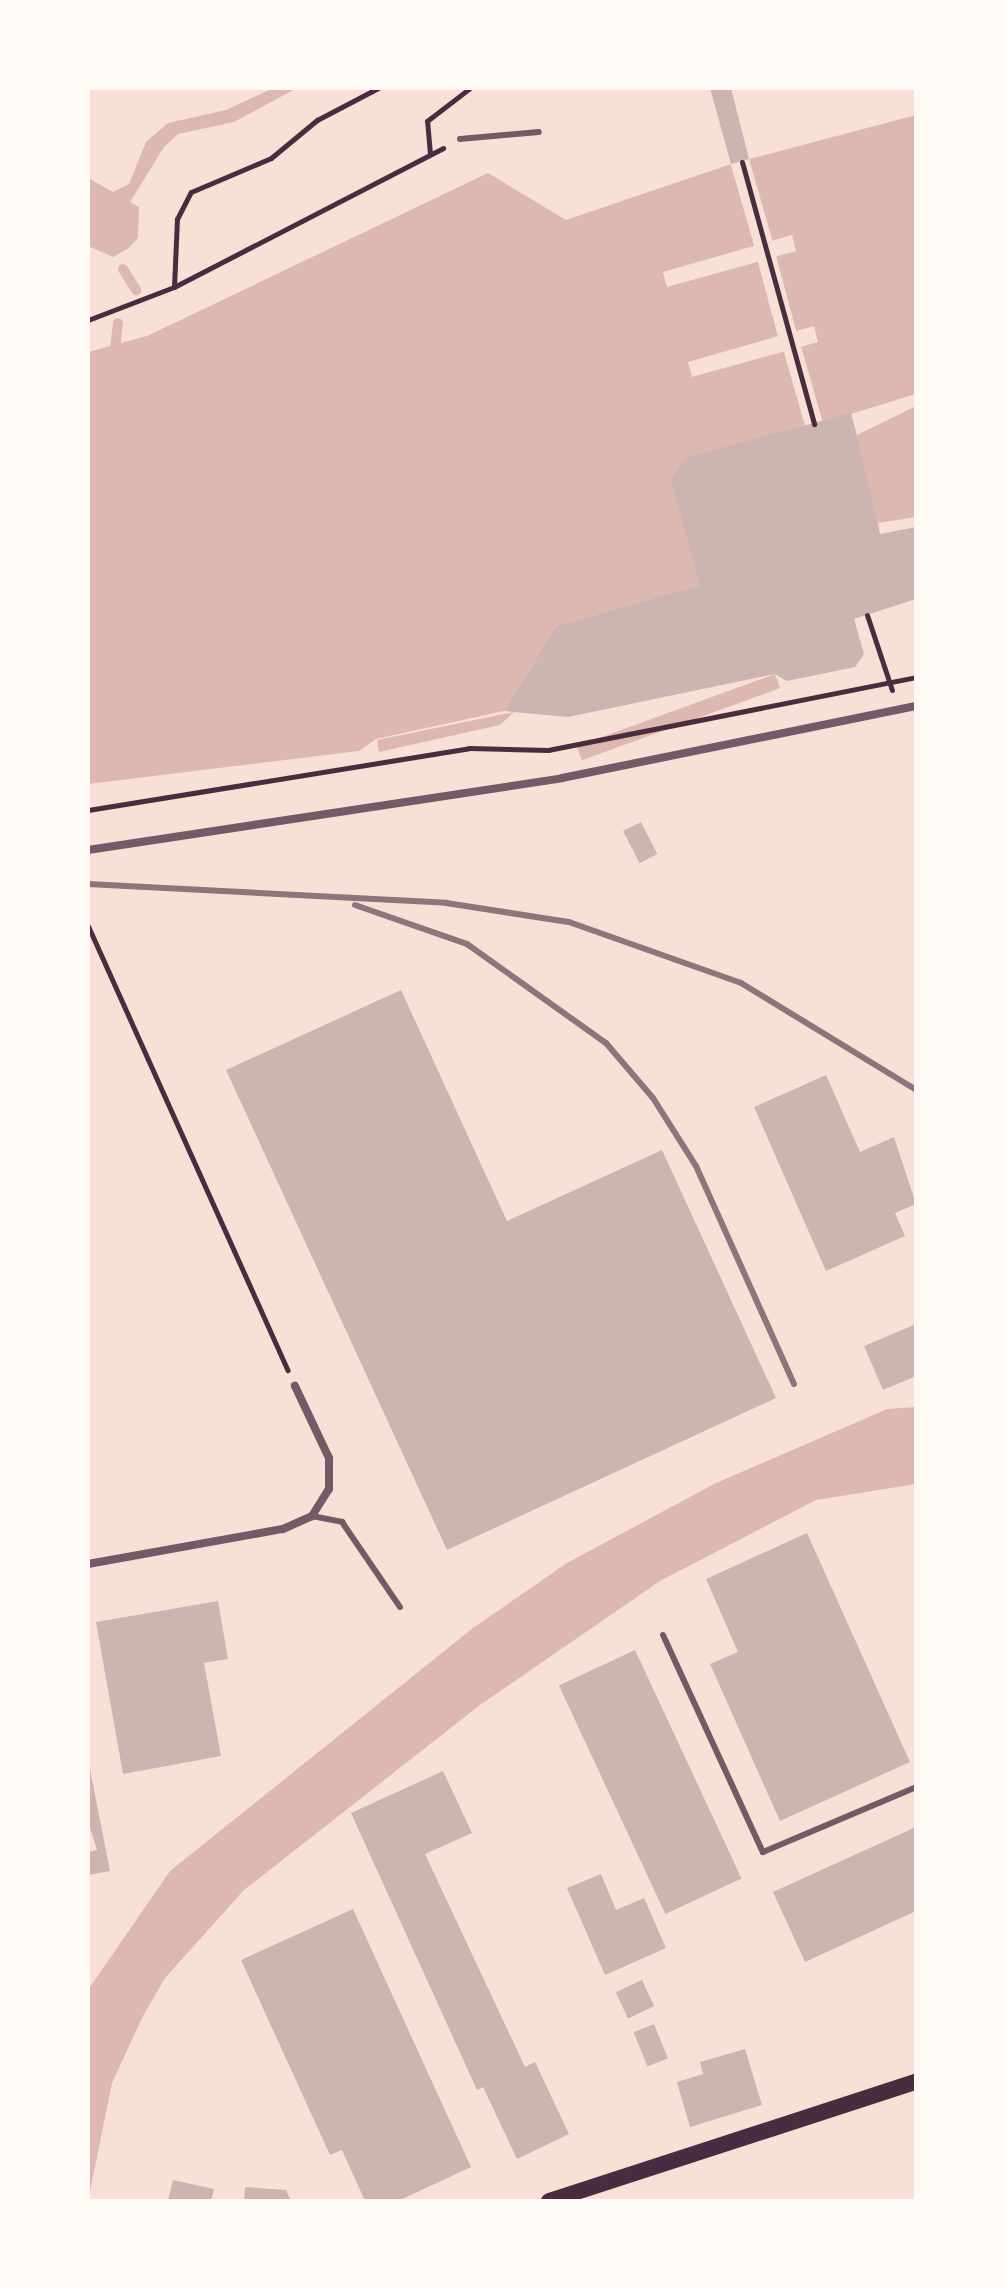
<!DOCTYPE html>
<html>
<head>
<meta charset="utf-8">
<style>
	body { margin:0 }
	#map { position:relative; width:1004px; height:2289px; overflow:hidden; background:#f7e1d7; font-family:"Golos Text",sans-serif }
	div>[style] { position:absolute }
	.water>* { inset:0; background:#dcb8b0; transform-origin:0 0 }
	.pier>* { inset:0; background:#f7e1d7; transform-origin:0 0 }
	.stream>* { height:10px; margin:-5px; padding:0 5px; transform-origin:5px; border-radius:5px; background:#dcb8b0 }
	.building>* { inset:0; background:#ccb4b1; transform-origin:0 0 }
	.path>* { height:5px; margin:-2.5px; padding:0 2.5px; transform-origin:2.5px; border-radius:2.5px; background:#4a2c40 }
	.service>* { height:6px; margin:-3px; padding:0 3px; transform-origin:3px; border-radius:3px; background:#755966 }
	.minor>* { height:8px; margin:-4px; padding:0 4px; transform-origin:4px; border-radius:4px; background:#755966 }
	.secondary>* { height:16px; margin:-8px; padding:0 8px; transform-origin:8px; border-radius:8px; background:#4a2c40 }
	.rail>* { height:6px; margin:-3px; padding:0 3px; transform-origin:3px; border-radius:3px; background:#8f747c }
	span { translate:-50% -50%; white-space:nowrap; text-align:center; line-height:1.15; -webkit-text-stroke:6px #fffaf5; paint-order:stroke }
	.frame { position:absolute; inset:0; border:90px solid #fffaf5; pointer-events:none }
</style>
</head>
<body>
<div id="map">
	<div class="water">
		<div style="clip-path:polygon(273px 88px,297px 88px,234px 122px,178px 134px,164px 147px,130px 202px,139px 207px,138px 238px,129px 248px,113px 257px,88px 246px,88px 178px,113px 192px,129px 184px,146px 142px,168px 123px,226px 110px)"></div>
		<div style="clip-path:polygon(evenodd,916px 115px,916px 394px,851px 414px,857px 435px,916px 406px,916px 517px,878px 523px,880px 534px,556px 626px,504px 711px,376px 739px,359px 751px,88px 784px,88px 352px,147px 336px,488px 173px,566px 220px,731px 164px,916px 115px,792px 235px,796px 251px,667px 287px,663px 272px,792px 235px,916px 115px,814px 326px,818px 342px,692px 377px,688px 362px,814px 326px)"></div>
		<div style="left:775px;top:674px;width:15px;height:211px;rotate:70deg"></div>
		<div style="clip-path:polygon(514px 712px,500px 725px,379px 752px,377px 740px)"></div>
		<div style="clip-path:polygon(916px 1407px,916px 1484px,816px 1500px,660px 1581px,480px 1705px,244px 1890px,165px 1978px,143px 2016px,112px 2083px,88px 2201px,88px 1990px,170px 1871px,473px 1628px,567px 1563px,714px 1484px,887px 1409px)"></div>
	</div>
	<div class="pier">
		<div style="left:749px;top:159px;width:89px;height:19px;rotate:74deg"></div>
		<div style="left:775px;top:252px;width:86px;height:19px;rotate:75deg"></div>
		<div style="left:800px;top:343px;width:82px;height:18px;rotate:74deg"></div>
	</div>
	<div class="stream">
		<div style="left:123px;top:269px;width:25px;rotate:58deg"></div>
		<div style="left:114px;top:356px;width:33px;rotate:-83deg"></div>
	</div>
	<div class="building">
		<div style="clip-path:polygon(710px 88px,731px 88px,749px 159px,731px 164px)"></div>
		<div style="clip-path:polygon(851px 413px,880px 534px,916px 527px,916px 599px,854px 619px,864px 654px,855px 667px,787px 681px,775px 674px,568px 717px,504px 711px,556px 626px,700px 585px,671px 480px,684px 458px)"></div>
		<div style="left:641px;top:822px;width:36px;height:20px;rotate:63deg"></div>
		<div style="clip-path:polygon(401px 990px,507px 1221px,662px 1150px,776px 1398px,447px 1550px,226px 1070px)"></div>
		<div style="clip-path:polygon(826px 1075px,860px 1152px,894px 1137px,916px 1204px,895px 1213px,905px 1236px,826px 1271px,754px 1107px)"></div>
		<div style="clip-path:polygon(916px 1324px,916px 1376px,883px 1390px,864px 1346px)"></div>
		<div style="clip-path:polygon(807px 1533px,910px 1762px,780px 1821px,710px 1664px,738px 1652px,706px 1579px)"></div>
		<div style="clip-path:polygon(218px 1601px,228px 1659px,204px 1663px,221px 1756px,123px 1774px,96px 1622px)"></div>
		<div style="left:635px;top:1650px;width:252px;height:84px;rotate:65deg"></div>
		<div style="clip-path:polygon(89px 1764px,110px 1871px,88px 1875px,88px 1852px,97px 1850px,88px 1821px)"></div>
		<div style="clip-path:polygon(443px 1771px,472px 1833px,425px 1854px,525px 2067px,535px 2062px,569px 2134px,517px 2159px,483px 2087px,477px 2090px,351px 1813px)"></div>
		<div style="clip-path:polygon(916px 1827px,916px 1911px,805px 1962px,773px 1892px)"></div>
		<div style="clip-path:polygon(601px 1874px,616px 1910px,644px 1898px,666px 1948px,605px 1975px,567px 1888px)"></div>
		<div style="clip-path:polygon(353px 1909px,471px 2167px,398px 2201px,365px 2201px,342px 2150px,330px 2155px,241px 1960px)"></div>
		<div style="left:642px;top:1980px;width:29px;height:29px;rotate:65deg"></div>
		<div style="left:654px;top:2024px;width:37px;height:22px;rotate:68deg"></div>
		<div style="clip-path:polygon(745px 2049px,762px 2105px,690px 2127px,677px 2082px,703px 2074px,700px 2062px)"></div>
		<div style="clip-path:polygon(173px 2180px,214px 2189px,211px 2201px,168px 2201px)"></div>
		<div style="clip-path:polygon(245px 2187px,286px 2190px,291px 2201px,244px 2201px)"></div>
	</div>
	<div class="path">
		<div style="left:430px;top:154px;width:33px;rotate:-95deg"></div>
		<div style="left:427px;top:121px;width:54px;rotate:-37.5deg"></div>
		<div style="left:742px;top:162px;width:272px;rotate:74.6deg"></div>
		<div style="left:174px;top:287px;width:68px;rotate:-87.5deg"></div>
		<div style="left:177px;top:219px;width:30px;rotate:-63deg"></div>
		<div style="left:191px;top:192px;width:87px;rotate:-23deg"></div>
		<div style="left:271px;top:158px;width:60px;rotate:-39.6deg"></div>
		<div style="left:317px;top:120px;width:69px;rotate:-27.7deg"></div>
		<div style="left:88px;top:320px;width:92px;rotate:-21deg"></div>
		<div style="left:174px;top:287px;width:303px;rotate:-27.3deg"></div>
		<div style="left:867px;top:615px;width:79px;rotate:71.6deg"></div>
		<div style="left:88px;top:810px;width:386px;rotate:-9.2deg"></div>
		<div style="left:469px;top:748px;width:79px;rotate:1.5deg"></div>
		<div style="left:548px;top:750px;width:375px;rotate:-11.2deg"></div>
		<div style="left:88px;top:926px;width:487px;rotate:65.8deg"></div>
	</div>
	<div class="service">
		<div style="left:460px;top:139px;width:79px;rotate:-5.1deg"></div>
		<div style="left:312px;top:1516px;width:31px;rotate:11deg"></div>
		<div style="left:342px;top:1522px;width:103px;rotate:55.7deg"></div>
		<div style="left:663px;top:1635px;width:239px;rotate:65.3deg"></div>
		<div style="left:763px;top:1852px;width:166px;rotate:-23deg"></div>
	</div>
	<div class="minor">
		<div style="left:88px;top:850px;width:479px;rotate:-8.6deg"></div>
		<div style="left:562px;top:778px;width:361px;rotate:-11.5deg"></div>
		<div style="left:88px;top:1564px;width:198px;rotate:-10.2deg"></div>
		<div style="left:283px;top:1529px;width:32px;rotate:-24deg"></div>
		<div style="left:312px;top:1516px;width:32px;rotate:-58deg"></div>
		<div style="left:329px;top:1489px;width:31px;rotate:-90deg"></div>
		<div style="left:329px;top:1458px;width:80px;rotate:-115.3deg"></div>
	</div>
	<div class="secondary">
		<div style="left:549px;top:2201px;width:386px;rotate:-18deg"></div>
	</div>
	<div class="rail">
		<div style="left:88px;top:884px;width:359px;rotate:3deg"></div>
		<div style="left:446px;top:903px;width:124px;rotate:8.8deg"></div>
		<div style="left:569px;top:922px;width:182px;rotate:19.5deg"></div>
		<div style="left:741px;top:983px;width:205px;rotate:31.4deg"></div>
		<div style="left:355px;top:905px;width:119px;rotate:19.2deg"></div>
		<div style="left:467px;top:944px;width:171px;rotate:35.5deg"></div>
		<div style="left:606px;top:1043px;width:72px;rotate:49.5deg"></div>
		<div style="left:653px;top:1098px;width:80px;rotate:57.7deg"></div>
		<div style="left:696px;top:1166px;width:239px;rotate:65.8deg"></div>
	</div>
	<div class="frame"></div>
</div>
</body>
</html>
